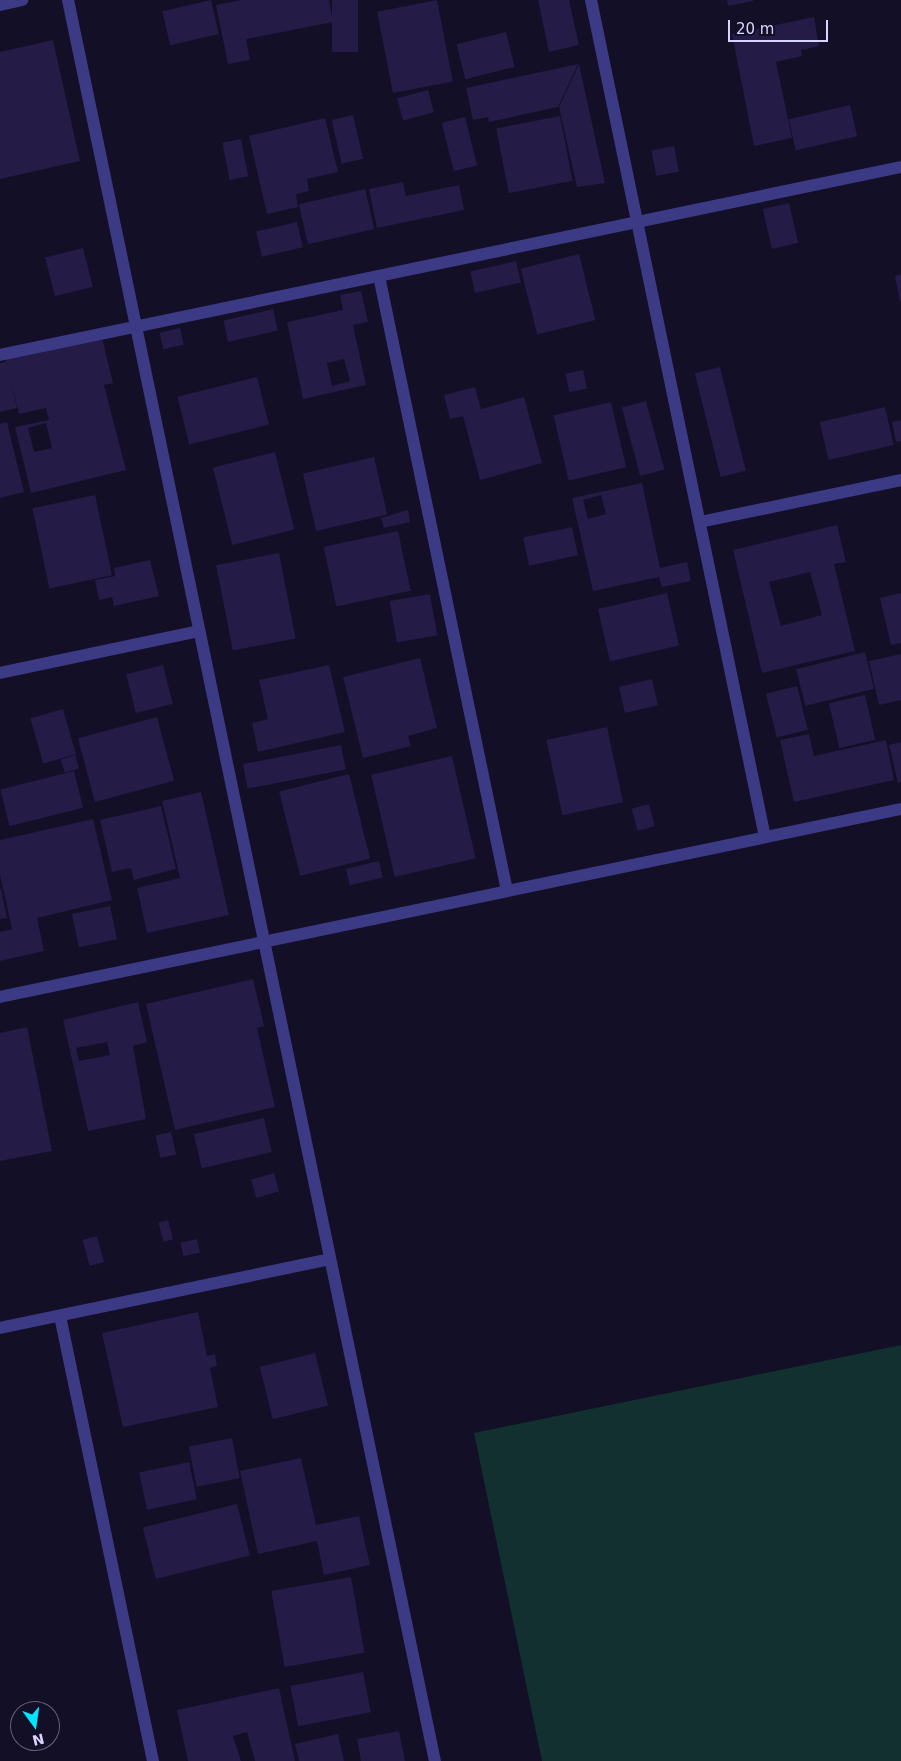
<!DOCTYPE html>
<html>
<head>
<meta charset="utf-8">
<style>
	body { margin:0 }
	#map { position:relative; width:901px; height:1761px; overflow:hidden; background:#130f26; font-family:"DejaVu Sans",sans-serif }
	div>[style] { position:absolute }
	.green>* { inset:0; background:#12302f }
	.building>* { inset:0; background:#241b47; transform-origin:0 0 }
	.street>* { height:12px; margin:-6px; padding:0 6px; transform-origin:6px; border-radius:6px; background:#3d3a85 }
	span { translate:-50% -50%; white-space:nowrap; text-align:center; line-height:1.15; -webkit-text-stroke:4px #130f26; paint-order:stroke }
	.north { position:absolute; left:10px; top:1701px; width:50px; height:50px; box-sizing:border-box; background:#130f26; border:1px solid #625e7d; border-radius:50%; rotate:166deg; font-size:14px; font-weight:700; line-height:20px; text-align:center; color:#d9d4ff }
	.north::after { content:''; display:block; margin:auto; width:18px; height:22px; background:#00e5ff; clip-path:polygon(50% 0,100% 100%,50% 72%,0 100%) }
	.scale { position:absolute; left:728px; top:20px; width:100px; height:22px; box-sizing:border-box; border:2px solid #d9d4ff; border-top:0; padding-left:6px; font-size:15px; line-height:18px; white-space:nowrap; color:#d9d4ff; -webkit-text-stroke:4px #130f26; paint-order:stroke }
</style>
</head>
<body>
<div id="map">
	<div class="green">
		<div style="clip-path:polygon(901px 1345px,901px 1761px,542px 1761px,474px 1433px)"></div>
	</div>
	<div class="building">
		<div style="left:211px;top:0;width:35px;height:50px;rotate:77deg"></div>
		<div style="clip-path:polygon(241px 0,329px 0,333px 22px,246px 39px,250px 60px,228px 64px,216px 5px)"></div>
		<div style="left:332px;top:0;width:26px;height:52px"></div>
		<div style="left:437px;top:0;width:83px;height:61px;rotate:79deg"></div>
		<div style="clip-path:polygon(538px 0,569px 0,579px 45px,549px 52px)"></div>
		<div style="clip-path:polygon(727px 0,753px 0,753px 1px,728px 6px)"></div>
		<div style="clip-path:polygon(814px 17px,819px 46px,801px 50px,802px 56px,776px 62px,792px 138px,754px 146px,732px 34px)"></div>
		<div style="left:506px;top:32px;width:36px;height:51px;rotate:76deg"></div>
		<div style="clip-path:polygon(53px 40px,80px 161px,0 179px,0 52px)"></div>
		<div style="clip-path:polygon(578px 64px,558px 107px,489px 122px,488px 117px,473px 120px,466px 88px)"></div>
		<div style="clip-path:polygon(579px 64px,605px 183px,577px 187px,559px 107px)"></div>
		<div style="left:428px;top:90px;width:23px;height:32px;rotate:75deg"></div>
		<div style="left:850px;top:105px;width:32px;height:63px;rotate:77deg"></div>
		<div style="left:353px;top:115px;width:45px;height:22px;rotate:77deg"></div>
		<div style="left:560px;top:116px;width:66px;height:65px;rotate:79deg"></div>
		<div style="left:465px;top:117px;width:50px;height:24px;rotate:76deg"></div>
		<div style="clip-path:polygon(325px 118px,338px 172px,307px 179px,309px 191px,296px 194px,298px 207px,267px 214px,249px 136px)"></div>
		<div style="left:241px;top:139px;width:38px;height:19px;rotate:79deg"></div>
		<div style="left:674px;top:146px;width:26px;height:23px;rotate:79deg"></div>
		<div style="clip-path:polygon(403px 182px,406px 196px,459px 185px,464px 210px,377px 228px,369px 189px)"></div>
		<div style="left:365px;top:189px;width:41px;height:68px;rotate:77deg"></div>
		<div style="left:789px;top:203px;width:41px;height:27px;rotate:77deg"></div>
		<div style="left:297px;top:222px;width:26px;height:42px;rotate:77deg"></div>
		<div style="left:83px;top:248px;width:40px;height:39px;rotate:76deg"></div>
		<div style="left:579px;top:254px;width:68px;height:60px;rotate:76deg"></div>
		<div style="left:516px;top:261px;width:22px;height:47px;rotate:77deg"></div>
		<div style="clip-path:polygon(901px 274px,901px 301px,900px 301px,895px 276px)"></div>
		<div style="clip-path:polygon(evenodd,361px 291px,368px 322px,353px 325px,366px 385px,303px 399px,287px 322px,343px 310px,340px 295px,361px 291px,344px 359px,350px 381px,332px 386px,327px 363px,344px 359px)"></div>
		<div style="left:273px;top:309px;width:22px;height:51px;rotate:77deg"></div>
		<div style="left:180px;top:328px;width:17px;height:21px;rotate:77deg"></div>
		<div style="clip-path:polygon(evenodd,101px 334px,113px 383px,104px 385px,126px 470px,31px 493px,15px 427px,49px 420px,46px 408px,19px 414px,9px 374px,17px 408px,0 412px,0 363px,6px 362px,5px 357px,101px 334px,46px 423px,52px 448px,34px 452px,28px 428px,46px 423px)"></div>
		<div style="left:720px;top:367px;width:107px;height:26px;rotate:76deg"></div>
		<div style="left:583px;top:370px;width:19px;height:18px;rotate:78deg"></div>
		<div style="left:257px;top:377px;width:49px;height:82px;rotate:76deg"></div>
		<div style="clip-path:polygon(475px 387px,481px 409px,524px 397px,542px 463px,480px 480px,463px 416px,450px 419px,444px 395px)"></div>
		<div style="left:646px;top:401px;width:71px;height:25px;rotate:75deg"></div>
		<div style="left:611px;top:402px;width:67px;height:59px;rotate:77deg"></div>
		<div style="left:885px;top:407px;width:39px;height:67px;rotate:77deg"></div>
		<div style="clip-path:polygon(901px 420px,901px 441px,896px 442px,892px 422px)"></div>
		<div style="clip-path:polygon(7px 422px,24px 492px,0 498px,0 424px)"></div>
		<div style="left:275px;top:452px;width:80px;height:64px;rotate:76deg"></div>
		<div style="left:374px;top:457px;width:59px;height:73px;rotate:77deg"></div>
		<div style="clip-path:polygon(evenodd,642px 483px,660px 568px,687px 562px,691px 581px,662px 587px,659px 577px,593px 591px,572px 498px,642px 483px,601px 495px,606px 514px,588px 519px,583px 500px,601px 495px)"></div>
		<div style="left:95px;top:495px;width:82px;height:64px;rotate:78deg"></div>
		<div style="clip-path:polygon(408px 510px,410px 522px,384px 528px,381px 518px)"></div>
		<div style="clip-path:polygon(evenodd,837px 525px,846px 562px,834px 564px,855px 651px,762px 673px,733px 550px,837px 525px,810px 572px,822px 615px,781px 626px,769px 582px,810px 572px)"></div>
		<div style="left:572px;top:527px;width:29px;height:50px;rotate:78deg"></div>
		<div style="left:398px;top:531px;width:61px;height:76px;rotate:78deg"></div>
		<div style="left:279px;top:553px;width:87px;height:64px;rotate:79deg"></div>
		<div style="clip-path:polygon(150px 560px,159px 596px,114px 606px,112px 597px,99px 600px,95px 580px,115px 576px,114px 568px)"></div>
		<div style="left:667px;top:593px;width:54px;height:71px;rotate:77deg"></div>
		<div style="clip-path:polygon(901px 593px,901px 643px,891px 645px,880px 598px)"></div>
		<div style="left:430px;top:594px;width:42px;height:41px;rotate:80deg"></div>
		<div style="left:865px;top:652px;width:38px;height:71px;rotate:76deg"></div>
		<div style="clip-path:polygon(901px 654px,901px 700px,879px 705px,869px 661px)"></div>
		<div style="clip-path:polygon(420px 658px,437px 728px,408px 736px,411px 746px,363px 758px,343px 677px)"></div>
		<div style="left:163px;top:665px;width:40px;height:38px;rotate:76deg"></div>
		<div style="clip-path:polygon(329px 665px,345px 732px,258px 752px,252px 723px,268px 719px,259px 680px)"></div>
		<div style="left:652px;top:679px;width:27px;height:34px;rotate:77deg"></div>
		<div style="left:797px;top:686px;width:45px;height:32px;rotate:76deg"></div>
		<div style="left:865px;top:695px;width:46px;height:37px;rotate:77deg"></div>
		<div style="left:63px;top:709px;width:47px;height:34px;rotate:74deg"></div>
		<div style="left:157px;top:717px;width:66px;height:82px;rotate:75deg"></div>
		<div style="left:607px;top:727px;width:77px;height:62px;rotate:78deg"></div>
		<div style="clip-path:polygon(809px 734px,814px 756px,886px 740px,894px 780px,794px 802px,780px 740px)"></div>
		<div style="clip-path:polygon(901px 742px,901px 782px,898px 783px,889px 745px)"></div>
		<div style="left:341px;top:745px;width:25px;height:100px;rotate:79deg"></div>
		<div style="left:75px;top:755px;width:14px;height:15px;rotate:73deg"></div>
		<div style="left:452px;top:756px;width:105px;height:83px;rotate:77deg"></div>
		<div style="left:74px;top:771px;width:38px;height:76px;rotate:76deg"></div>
		<div style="left:349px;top:774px;width:87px;height:72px;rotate:76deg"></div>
		<div style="clip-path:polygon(201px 792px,229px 915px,147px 933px,137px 888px,180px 878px,162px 801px)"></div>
		<div style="left:649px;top:804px;width:23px;height:18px;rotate:75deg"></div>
		<div style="clip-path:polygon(161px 806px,176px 869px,134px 880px,131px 868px,112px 872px,100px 820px)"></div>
		<div style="clip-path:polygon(93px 819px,112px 900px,37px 918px,44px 951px,0 961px,0 932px,12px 929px,0 875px,0 840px)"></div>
		<div style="left:379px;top:861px;width:17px;height:34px;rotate:77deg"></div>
		<div style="clip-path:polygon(1px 888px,7px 918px,0 919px,0 889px)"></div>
		<div style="left:110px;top:906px;width:34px;height:39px;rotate:78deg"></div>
		<div style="clip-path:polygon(253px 979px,264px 1026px,257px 1028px,275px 1107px,175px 1130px,146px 1004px)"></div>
		<div style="clip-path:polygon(evenodd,138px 1002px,147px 1042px,133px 1046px,146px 1119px,88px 1131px,63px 1020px,138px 1002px,107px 1042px,110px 1055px,79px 1061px,76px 1048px,107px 1042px)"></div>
		<div style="clip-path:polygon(27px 1027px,52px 1151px,0 1161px,0 1033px)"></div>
		<div style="left:264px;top:1118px;width:35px;height:72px;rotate:77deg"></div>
		<div style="left:171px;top:1132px;width:23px;height:16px;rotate:77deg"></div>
		<div style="left:274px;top:1173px;width:19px;height:24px;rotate:74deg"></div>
		<div style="left:168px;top:1220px;width:20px;height:10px;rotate:75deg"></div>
		<div style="left:97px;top:1236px;width:27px;height:15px;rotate:75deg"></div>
		<div style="left:197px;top:1239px;width:14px;height:17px;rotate:78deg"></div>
		<div style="clip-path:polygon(198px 1312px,207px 1356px,215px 1354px,217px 1366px,210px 1368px,218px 1407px,123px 1427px,102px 1333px)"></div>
		<div style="left:315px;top:1353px;width:54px;height:57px;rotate:76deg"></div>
		<div style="left:232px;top:1438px;width:41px;height:44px;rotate:79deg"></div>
		<div style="clip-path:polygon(301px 1458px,316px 1525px,359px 1516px,370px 1565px,324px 1575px,317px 1541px,258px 1554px,240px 1471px)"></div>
		<div style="left:189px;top:1462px;width:38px;height:51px;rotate:78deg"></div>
		<div style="left:237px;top:1504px;width:53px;height:97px;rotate:76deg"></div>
		<div style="left:351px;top:1577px;width:77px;height:81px;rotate:80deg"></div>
		<div style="left:363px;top:1672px;width:41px;height:74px;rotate:79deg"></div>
		<div style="clip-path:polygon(279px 1688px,295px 1761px,255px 1761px,247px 1732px,233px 1736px,241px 1761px,188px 1761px,177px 1710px)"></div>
		<div style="clip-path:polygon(399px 1731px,405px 1761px,361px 1761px,357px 1739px)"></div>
		<div style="clip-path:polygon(338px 1734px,344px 1761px,299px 1761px,295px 1744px)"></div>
	</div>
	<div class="street">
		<div style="left:68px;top:0;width:1799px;rotate:78.23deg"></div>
		<div style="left:591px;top:0;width:855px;rotate:78.26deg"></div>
		<div style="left:0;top:5px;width:23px;rotate:-13deg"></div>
		<div style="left:379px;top:276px;width:628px;rotate:78.24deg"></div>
		<div style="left:0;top:355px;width:920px;rotate:-11.79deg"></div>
		<div style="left:700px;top:522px;width:205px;rotate:-11.8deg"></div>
		<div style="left:0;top:673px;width:203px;rotate:-11.9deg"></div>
		<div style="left:0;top:997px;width:920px;rotate:-11.79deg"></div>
		<div style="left:60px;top:1316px;width:455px;rotate:78.2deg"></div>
		<div style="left:0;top:1328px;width:337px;rotate:-11.8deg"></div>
	</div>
	<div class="north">N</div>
	<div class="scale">20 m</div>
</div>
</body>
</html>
